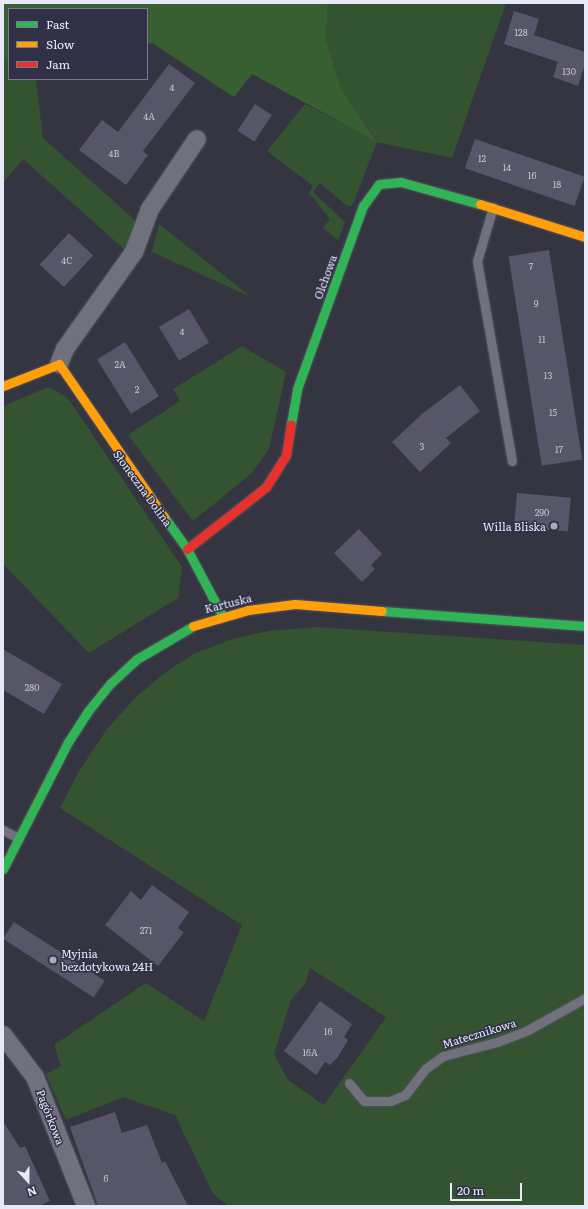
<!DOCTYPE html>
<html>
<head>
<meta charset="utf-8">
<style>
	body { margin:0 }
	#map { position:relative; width:588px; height:1209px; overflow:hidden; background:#353542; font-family:Literata,serif }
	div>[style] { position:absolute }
	.green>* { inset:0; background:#335331 }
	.forest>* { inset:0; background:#375f32 }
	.building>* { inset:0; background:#575568; transform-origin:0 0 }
	.roads { filter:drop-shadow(0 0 1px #53535e) drop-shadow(0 0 1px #53535e) }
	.lane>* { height:9px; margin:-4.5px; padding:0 4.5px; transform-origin:4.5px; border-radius:4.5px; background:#71717d }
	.street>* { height:18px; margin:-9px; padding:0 9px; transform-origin:9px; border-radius:9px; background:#71717d }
	.fast>* { height:9px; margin:-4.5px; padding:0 4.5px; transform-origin:4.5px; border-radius:4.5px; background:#30b455 }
	.slow>* { height:9px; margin:-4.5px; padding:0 4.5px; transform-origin:4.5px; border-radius:4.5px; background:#ff9f0a }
	.jam>* { height:9px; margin:-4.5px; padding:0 4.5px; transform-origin:4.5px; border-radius:4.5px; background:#e5322d }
	.dots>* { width:11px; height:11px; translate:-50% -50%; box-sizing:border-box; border:2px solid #303047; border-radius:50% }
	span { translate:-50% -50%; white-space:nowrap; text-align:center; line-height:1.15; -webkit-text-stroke:3px #303047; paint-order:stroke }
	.number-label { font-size:9px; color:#c4c4d4 }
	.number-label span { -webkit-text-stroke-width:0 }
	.street-label { font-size:11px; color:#e8e9f8 }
	.poi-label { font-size:11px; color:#e8e9f8 }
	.right { translate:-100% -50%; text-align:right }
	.left { translate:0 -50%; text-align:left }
	.frame { position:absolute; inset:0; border:4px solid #e8e9f8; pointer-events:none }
	.legend { position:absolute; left:8px; top:8px; width:140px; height:72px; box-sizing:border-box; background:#303047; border:1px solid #7a7a8e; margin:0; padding:5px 7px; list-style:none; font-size:12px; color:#e8e9f8 }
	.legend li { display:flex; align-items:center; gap:8px; height:20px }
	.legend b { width:20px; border:1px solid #7a7a8e }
	.north { position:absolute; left:8px; top:1161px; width:40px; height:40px; -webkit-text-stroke:3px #303047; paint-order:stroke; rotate:159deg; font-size:11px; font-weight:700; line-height:16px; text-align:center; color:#e8e9f8 }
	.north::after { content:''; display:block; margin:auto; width:14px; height:18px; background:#e8e9f8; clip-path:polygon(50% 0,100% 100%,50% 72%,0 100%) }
	.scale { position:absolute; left:450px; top:1183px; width:72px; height:18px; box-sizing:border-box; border:2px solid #e8e9f8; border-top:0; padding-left:5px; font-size:12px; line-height:14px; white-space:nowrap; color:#e8e9f8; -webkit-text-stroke:3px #303047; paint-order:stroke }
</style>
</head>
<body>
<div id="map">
	<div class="green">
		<div style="clip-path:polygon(328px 3px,506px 3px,452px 158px,377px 142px,352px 206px,347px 206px,320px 183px,313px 192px,345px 222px,338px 240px,323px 228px,330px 219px,309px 193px,313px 186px,267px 151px,305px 104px,377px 141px,341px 88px,326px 40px)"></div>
		<div style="clip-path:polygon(9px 60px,9px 79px,36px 79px,43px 138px,138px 223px,125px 250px,23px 159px,3px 183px,3px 61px)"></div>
		<div style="clip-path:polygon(159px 224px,211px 265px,251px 297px,152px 252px)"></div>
		<div style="clip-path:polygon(242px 346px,286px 372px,269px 449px,251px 474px,193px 521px,128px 435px,180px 401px,173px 389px)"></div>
		<div style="clip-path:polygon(48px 387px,67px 397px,182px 567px,178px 598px,89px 653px,3px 564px,3px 406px)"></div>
		<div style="clip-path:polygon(evenodd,317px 627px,585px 645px,585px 1206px,229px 1206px,213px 1194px,175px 1115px,123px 1097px,66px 1120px,46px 1074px,61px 1066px,54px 1045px,146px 983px,204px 1021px,242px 925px,60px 808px,79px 771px,107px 729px,135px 698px,163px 674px,193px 654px,232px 639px,268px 631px,317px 627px,310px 968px,386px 1017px,324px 1105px,288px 1080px,274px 1054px,291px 1000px,305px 984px,310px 968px)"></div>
	</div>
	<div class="forest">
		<div style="clip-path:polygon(3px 3px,328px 3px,326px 40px,341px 88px,377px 142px,252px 74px,234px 97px,152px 43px,147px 44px,147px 9px,9px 9px,9px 60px,3px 61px)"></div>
	</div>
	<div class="building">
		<div style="clip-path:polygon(514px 11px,539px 19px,534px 35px,585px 52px,585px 64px,578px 86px,553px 77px,558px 62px,504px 44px)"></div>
		<div style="clip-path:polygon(169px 64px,195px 83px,143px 151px,148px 155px,126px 185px,79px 150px,102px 120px,118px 132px)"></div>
		<div style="left:255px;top:104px;width:20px;height:32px;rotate:33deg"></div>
		<div style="left:475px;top:139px;width:116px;height:31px;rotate:19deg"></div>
		<div style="left:69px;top:233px;width:33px;height:43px;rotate:43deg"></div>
		<div style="left:549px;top:250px;width:212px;height:41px;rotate:81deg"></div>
		<div style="left:189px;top:309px;width:39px;height:35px;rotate:59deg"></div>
		<div style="left:125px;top:342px;width:64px;height:33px;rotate:58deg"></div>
		<div style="clip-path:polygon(460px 385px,480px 411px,446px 438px,451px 443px,420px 472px,392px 442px,422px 414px)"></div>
		<div style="left:517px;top:493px;width:54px;height:34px;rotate:5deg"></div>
		<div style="clip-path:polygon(359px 529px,382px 554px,371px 565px,375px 569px,362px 582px,334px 553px)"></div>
		<div style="clip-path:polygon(3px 649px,62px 684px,44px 714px,3px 690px)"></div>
		<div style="clip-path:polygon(152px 885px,189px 912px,178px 928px,184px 932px,158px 966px,105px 925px,131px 891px,141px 900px)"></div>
		<div style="left:14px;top:922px;width:108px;height:20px;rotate:33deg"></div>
		<div style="clip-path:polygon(320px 1001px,352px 1024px,344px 1037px,348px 1040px,338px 1057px,330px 1065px,325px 1062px,316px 1075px,284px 1051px)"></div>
		<div style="clip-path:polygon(115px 1112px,122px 1133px,147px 1125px,162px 1163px,165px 1161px,188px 1206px,98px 1206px,70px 1127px)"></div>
		<div style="clip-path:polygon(3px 1121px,20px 1148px,25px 1146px,50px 1201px,38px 1206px,3px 1206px)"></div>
	</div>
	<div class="roads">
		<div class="lane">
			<div style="left:493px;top:207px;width:56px;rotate:106.5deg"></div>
			<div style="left:477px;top:261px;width:203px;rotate:80.1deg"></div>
			<div style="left:3px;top:830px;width:18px;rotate:27deg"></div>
			<div style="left:349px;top:1083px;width:23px;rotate:50deg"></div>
			<div style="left:364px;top:1101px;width:26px"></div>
			<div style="left:390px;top:1101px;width:16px;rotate:-22deg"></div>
			<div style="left:405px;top:1095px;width:33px;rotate:-52deg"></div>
			<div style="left:425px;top:1069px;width:22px;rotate:-36deg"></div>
			<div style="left:443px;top:1056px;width:56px;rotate:-14.5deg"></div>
			<div style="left:497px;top:1042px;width:31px;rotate:-21deg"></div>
			<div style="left:526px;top:1031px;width:68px;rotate:-29.2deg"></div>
		</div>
		<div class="street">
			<div style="left:59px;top:364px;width:16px;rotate:-68deg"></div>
			<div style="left:65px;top:349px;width:119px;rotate:-54.6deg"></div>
			<div style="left:134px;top:252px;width:46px;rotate:-69.6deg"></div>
			<div style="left:150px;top:209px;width:84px;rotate:-56.1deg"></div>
			<div style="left:3px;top:1035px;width:53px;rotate:52.7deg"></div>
			<div style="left:35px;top:1077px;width:139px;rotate:68.4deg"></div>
		</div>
		<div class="fast">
			<div style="left:291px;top:424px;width:36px;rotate:-80deg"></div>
			<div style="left:297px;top:389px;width:195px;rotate:-70.2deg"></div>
			<div style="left:363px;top:206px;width:27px;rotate:-54deg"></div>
			<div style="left:379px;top:184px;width:22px;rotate:-5deg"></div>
			<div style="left:401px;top:182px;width:82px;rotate:15.6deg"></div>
			<div style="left:164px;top:517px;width:39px;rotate:54deg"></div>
			<div style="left:187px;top:549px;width:75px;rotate:62.1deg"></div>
			<div style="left:382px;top:611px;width:204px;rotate:4.2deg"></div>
			<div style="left:3px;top:869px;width:143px;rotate:-62.9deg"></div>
			<div style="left:68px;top:742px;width:37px;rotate:-57deg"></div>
			<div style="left:88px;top:711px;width:36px;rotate:-51deg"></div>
			<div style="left:111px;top:683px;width:35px;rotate:-43deg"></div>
			<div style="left:137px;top:659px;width:65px;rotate:-30.5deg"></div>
		</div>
		<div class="slow">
			<div style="left:480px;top:204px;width:110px;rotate:17.4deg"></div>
			<div style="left:3px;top:386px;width:60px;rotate:-21.4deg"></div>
			<div style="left:59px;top:364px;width:186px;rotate:55.5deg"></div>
			<div style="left:193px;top:626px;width:57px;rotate:-16.2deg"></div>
			<div style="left:248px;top:610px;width:47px;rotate:-7.3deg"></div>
			<div style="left:295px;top:604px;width:87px;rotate:4.6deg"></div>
		</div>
		<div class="jam">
			<div style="left:187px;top:549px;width:100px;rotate:-38.1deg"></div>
			<div style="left:266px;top:487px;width:38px;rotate:-58deg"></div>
			<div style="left:286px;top:455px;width:31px;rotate:-81deg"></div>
		</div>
	</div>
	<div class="dots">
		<div style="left:554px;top:526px;background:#a9aab8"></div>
		<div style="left:53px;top:960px;background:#a9aab8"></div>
	</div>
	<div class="number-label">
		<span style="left:521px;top:32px">128</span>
		<span style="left:569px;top:71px">130</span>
		<span style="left:172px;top:87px">4</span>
		<span style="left:149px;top:116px">4A</span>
		<span style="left:114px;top:153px">4B</span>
		<span style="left:482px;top:158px">12</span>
		<span style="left:507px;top:167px">14</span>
		<span style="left:532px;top:175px">16</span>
		<span style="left:557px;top:184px">18</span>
		<span style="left:67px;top:260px">4C</span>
		<span style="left:531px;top:266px">7</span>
		<span style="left:536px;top:303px">9</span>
		<span style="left:182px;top:331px">4</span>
		<span style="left:542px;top:339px">11</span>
		<span style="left:120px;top:364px">2A</span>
		<span style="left:548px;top:375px">13</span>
		<span style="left:137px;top:389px">2</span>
		<span style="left:553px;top:412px">15</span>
		<span style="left:422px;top:446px">3</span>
		<span style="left:559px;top:449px">17</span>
		<span style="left:542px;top:512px">290</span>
		<span style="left:32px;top:687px">280</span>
		<span style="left:146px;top:930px">271</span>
		<span style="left:328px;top:1031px">16</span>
		<span style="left:310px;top:1052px">16A</span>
		<span style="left:106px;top:1178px">6</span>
	</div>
	<div class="street-label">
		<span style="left:325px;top:277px;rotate:-70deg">Olchowa</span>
		<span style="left:143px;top:488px;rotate:54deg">Słoneczna Dolina</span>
		<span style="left:228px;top:603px;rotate:-14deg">Kartuska</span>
		<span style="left:479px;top:1033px;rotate:-17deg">Matecznikowa</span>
		<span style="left:51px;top:1117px;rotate:69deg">Pagórkowa</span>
	</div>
	<div class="poi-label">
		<span class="right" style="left:546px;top:526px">Willa Bliska</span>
		<span class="left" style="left:61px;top:960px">Myjnia<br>bezdotykowa 24H</span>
	</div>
	<div class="frame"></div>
	<ul class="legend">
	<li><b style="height:5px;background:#30b455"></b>Fast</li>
	<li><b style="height:5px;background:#ff9f0a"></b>Slow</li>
	<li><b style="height:5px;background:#e5322d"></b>Jam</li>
	</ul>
	<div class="north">N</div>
	<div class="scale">20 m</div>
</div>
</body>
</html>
